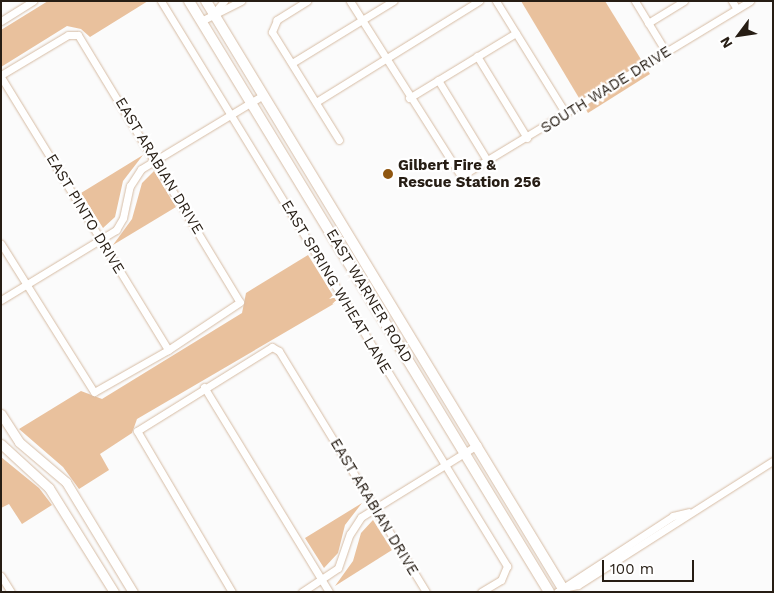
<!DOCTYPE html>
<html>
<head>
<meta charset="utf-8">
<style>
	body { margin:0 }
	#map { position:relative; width:774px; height:593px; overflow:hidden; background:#fbfbfb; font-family:"Work Sans",sans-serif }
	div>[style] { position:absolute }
	.green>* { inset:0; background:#e9c19d }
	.roads { filter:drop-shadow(0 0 1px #d6bca4) drop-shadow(0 0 1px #d6bca4) }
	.minor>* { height:7px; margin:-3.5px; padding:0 3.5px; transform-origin:3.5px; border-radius:3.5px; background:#fff }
	.tertiary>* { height:9px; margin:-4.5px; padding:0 4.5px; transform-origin:4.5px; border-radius:4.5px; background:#fff }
	.secondary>* { height:10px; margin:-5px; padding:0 5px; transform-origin:5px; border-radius:5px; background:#fff }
	.dots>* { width:14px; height:14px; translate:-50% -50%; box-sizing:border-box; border:2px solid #fff; border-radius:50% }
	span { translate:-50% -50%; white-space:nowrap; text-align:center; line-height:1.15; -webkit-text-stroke:4.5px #fff; paint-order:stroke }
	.street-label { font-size:15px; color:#261d14 }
	.poi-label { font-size:15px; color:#261d14; font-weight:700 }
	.left { translate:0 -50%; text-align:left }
	.frame { position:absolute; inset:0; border:2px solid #261d14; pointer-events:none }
	.north { position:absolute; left:714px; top:10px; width:50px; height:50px; -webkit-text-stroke:4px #fff; paint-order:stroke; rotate:239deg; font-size:14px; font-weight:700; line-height:20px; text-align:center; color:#261d14 }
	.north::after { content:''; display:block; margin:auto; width:18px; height:22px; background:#261d14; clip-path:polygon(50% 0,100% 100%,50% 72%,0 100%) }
	.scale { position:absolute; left:602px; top:560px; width:92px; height:22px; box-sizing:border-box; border:2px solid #261d14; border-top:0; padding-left:6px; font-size:15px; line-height:18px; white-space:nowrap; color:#261d14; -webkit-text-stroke:4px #fff; paint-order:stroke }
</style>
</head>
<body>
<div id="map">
	<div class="green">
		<div style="clip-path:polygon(48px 1px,148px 1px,90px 37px,81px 29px,67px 26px,1px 67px,1px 30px)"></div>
		<div style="clip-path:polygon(521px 1px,605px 1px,650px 74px,588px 113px)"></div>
		<div style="clip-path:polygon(143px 155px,123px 181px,115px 217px,103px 228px,81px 193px)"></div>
		<div style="clip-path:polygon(154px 171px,176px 207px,113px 245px,132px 219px,142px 183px)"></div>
		<div style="clip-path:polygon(308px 255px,337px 302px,137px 419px,132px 433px,100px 454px,109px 470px,79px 489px,63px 467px,19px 429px,81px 391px,102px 399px,242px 313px,246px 293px)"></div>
		<div style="clip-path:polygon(1px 457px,39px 488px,52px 505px,22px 524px,9px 504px,1px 508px)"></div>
		<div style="clip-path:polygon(362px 503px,345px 525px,338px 553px,324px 568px,305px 538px)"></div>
		<div style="clip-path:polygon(373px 520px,392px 550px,335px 586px,353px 561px,361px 533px)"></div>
	</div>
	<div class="roads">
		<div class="minor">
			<div style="left:161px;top:1px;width:663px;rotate:58.52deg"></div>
			<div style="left:507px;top:566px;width:15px;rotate:113deg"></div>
			<div style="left:501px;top:580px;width:23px;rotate:149deg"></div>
			<div style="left:307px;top:1px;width:36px;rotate:148deg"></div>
			<div style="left:277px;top:20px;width:13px;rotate:113deg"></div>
			<div style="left:272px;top:32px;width:127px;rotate:58.2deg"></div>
			<div style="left:350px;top:1px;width:207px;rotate:57.6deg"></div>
			<div style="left:461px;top:176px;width:338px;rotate:-31.2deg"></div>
			<div style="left:496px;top:1px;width:133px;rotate:58.2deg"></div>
			<div style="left:635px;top:1px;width:60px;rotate:58.7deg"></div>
			<div style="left:732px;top:1px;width:9px;rotate:58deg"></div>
			<div style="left:214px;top:13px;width:16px;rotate:-50deg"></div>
			<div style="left:1px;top:21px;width:38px;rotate:-32deg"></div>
			<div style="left:201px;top:21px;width:45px;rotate:-26.6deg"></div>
			<div style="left:648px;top:23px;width:42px;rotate:-31.4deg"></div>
			<div style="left:477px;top:56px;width:96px;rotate:58.6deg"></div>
			<div style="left:292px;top:63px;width:119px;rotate:-31.5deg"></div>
			<div style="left:1px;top:75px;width:78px;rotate:-30.8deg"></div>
			<div style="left:68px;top:35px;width:10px"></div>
			<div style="left:78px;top:35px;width:312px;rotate:58.8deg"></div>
			<div style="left:240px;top:302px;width:87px;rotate:146.3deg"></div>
			<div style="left:168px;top:350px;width:85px;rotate:150.4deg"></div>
			<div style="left:94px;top:392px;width:175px;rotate:-122.1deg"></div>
			<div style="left:1px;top:77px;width:320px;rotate:58.5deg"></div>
			<div style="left:438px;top:80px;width:96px;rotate:58.6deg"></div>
			<div style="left:409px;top:98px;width:125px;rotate:-31.3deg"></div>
			<div style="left:316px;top:102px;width:192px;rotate:-31.8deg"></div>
			<div style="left:1px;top:300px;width:135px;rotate:-31.3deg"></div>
			<div style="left:116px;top:230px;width:14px;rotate:-60deg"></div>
			<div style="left:123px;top:218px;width:33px;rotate:-78deg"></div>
			<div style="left:130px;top:186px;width:20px;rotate:-57deg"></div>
			<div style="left:141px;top:169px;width:143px;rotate:-31.2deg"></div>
			<div style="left:204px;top:387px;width:240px;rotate:58.6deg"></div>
			<div style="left:1px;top:576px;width:19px;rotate:58deg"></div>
			<div style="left:563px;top:588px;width:15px;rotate:-11deg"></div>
			<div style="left:578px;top:585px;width:231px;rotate:-32.5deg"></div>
			<div style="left:232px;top:592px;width:187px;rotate:-120.5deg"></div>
			<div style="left:137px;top:431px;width:159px;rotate:-31.9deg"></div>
			<div style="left:272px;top:347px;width:8px;rotate:30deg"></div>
			<div style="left:279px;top:351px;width:282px;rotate:58.6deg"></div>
			<div style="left:302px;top:592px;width:43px;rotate:-33.7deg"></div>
			<div style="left:338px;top:568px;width:36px;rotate:-71deg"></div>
			<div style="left:350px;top:534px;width:20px;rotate:-57deg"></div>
			<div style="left:361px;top:517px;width:137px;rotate:-31.8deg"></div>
			<div style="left:557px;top:592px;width:139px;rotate:-33.2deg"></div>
			<div style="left:673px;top:516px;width:16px;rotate:-14deg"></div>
		</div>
		<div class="tertiary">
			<div style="left:1px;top:414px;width:33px;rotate:57deg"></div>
			<div style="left:19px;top:442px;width:62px;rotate:40.4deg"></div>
			<div style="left:66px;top:482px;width:129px;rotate:58.7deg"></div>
			<div style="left:1px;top:444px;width:65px;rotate:42.5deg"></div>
			<div style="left:49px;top:488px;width:123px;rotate:58deg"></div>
		</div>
		<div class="secondary">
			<div style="left:189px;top:1px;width:692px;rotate:58.65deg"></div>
			<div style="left:206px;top:1px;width:691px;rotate:58.72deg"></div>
		</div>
	</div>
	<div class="dots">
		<div style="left:388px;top:174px;background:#8f5610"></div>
	</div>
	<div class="street-label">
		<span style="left:606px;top:90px;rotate:-32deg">SOUTH WADE DRIVE</span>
		<span style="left:159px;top:166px;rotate:59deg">EAST ARABIAN DRIVE</span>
		<span style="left:85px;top:214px;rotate:59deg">EAST PINTO DRIVE</span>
		<span style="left:336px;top:287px;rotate:59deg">EAST SPRING WHEAT LANE</span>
		<span style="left:369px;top:296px;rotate:59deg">EAST WARNER ROAD</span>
		<span style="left:374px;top:507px;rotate:59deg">EAST ARABIAN DRIVE</span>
	</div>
	<div class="poi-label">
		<span class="left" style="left:398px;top:174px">Gilbert Fire &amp;<br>Rescue Station 256</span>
	</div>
	<div class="frame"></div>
	<div class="north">N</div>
	<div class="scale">100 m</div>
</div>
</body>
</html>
